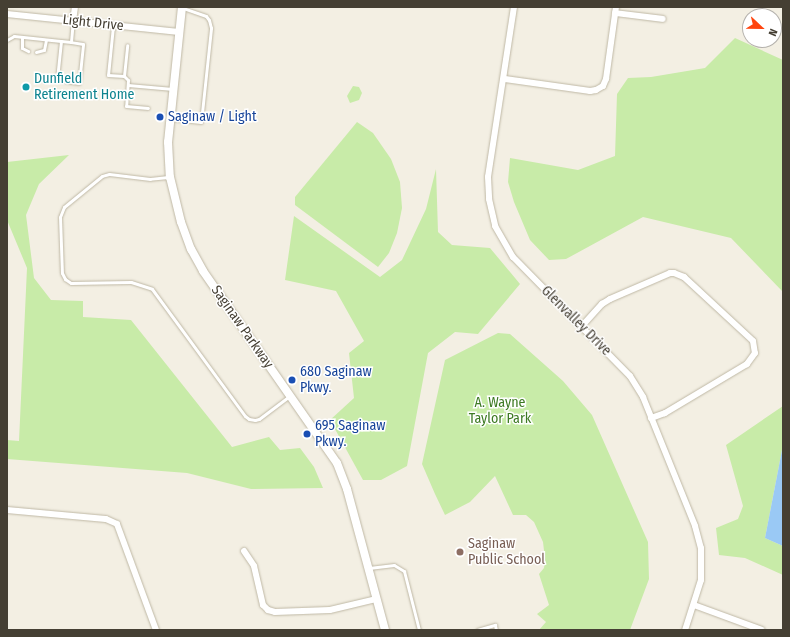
<!DOCTYPE html>
<html>
<head>
<meta charset="utf-8">
<style>
	body { margin:0 }
	#map { position:relative; width:790px; height:637px; overflow:hidden; background:#f3efe3; font-family:"Fira Sans Condensed",sans-serif }
	div>[style] { position:absolute }
	.green>* { inset:0; background:#c8eba8 }
	.water>* { inset:0; background:#9ac9f5 }
	.roads { filter:drop-shadow(0 0 1px #bfb8a5) drop-shadow(0 0 1px #bfb8a5) }
	.service>* { height:3px; margin:-1.5px; padding:0 1.5px; transform-origin:1.5px; border-radius:1.5px; background:#fff }
	.minor>* { height:6px; margin:-3px; padding:0 3px; transform-origin:3px; border-radius:3px; background:#fff }
	.tertiary>* { height:8px; margin:-4px; padding:0 4px; transform-origin:4px; border-radius:4px; background:#fff }
	.dots>* { width:11px; height:11px; translate:-50% -50%; box-sizing:border-box; border:2px solid #fff; border-radius:50% }
	span { translate:-50% -50%; white-space:nowrap; text-align:center; line-height:1.15; -webkit-text-stroke:3px #fff; paint-order:stroke }
	.street-label { font-size:14px; color:#453f33 }
	.culture-label { font-size:14px; color:#0d838f }
	.left { translate:0 -50%; text-align:left }
	.transit-label { font-size:14px; color:#164399 }
	.park-label { font-size:14px; color:#3d7a23 }
	.education-label { font-size:14px; color:#785e54 }
	.frame { position:absolute; inset:0; border:8px solid #453f33; pointer-events:none }
	.north { position:absolute; left:742px; top:8px; width:40px; height:40px; box-sizing:border-box; background:#fff; border:1px solid #b5b2ad; border-radius:50%; rotate:112deg; font-size:11px; font-weight:700; line-height:16px; text-align:center; color:#453f33 }
	.north::after { content:''; display:block; margin:auto; width:14px; height:18px; background:#ff440e; clip-path:polygon(50% 0,100% 100%,50% 72%,0 100%) }
</style>
</head>
<body>
<div id="map">
	<div class="green">
		<div style="clip-path:polygon(735px 38px,783px 60px,783px 292px,731px 238px,643px 217px,566px 259px,549px 260px,530px 240px,514px 202px,508px 182px,510px 158px,578px 170px,615px 156px,617px 94px,628px 78px,651px 77px,705px 68px)"></div>
		<div style="clip-path:polygon(353px 86px,359px 87px,362px 93px,359px 100px,350px 103px,347px 96px)"></div>
		<div style="clip-path:polygon(357px 122px,373px 133px,391px 159px,400px 182px,402px 208px,397px 233px,389px 253px,378px 267px,295px 205px,295px 197px)"></div>
		<div style="clip-path:polygon(69px 155px,39px 184px,26px 215px,34px 278px,51px 300px,83px 301px,83px 317px,131px 320px,232px 447px,269px 437px,280px 450px,300px 448px,314px 467px,323px 488px,251px 489px,187px 473px,7px 459px,7px 440px,19px 441px,27px 268px,7px 220px,7px 162px)"></div>
		<div style="clip-path:polygon(436px 169px,438px 232px,452px 245px,490px 248px,520px 284px,478px 334px,455px 332px,428px 353px,407px 466px,381px 480px,363px 480px,330px 420px,354px 398px,349px 353px,364px 341px,336px 291px,285px 280px,294px 216px,380px 277px,402px 260px,426px 209px)"></div>
		<div style="clip-path:polygon(498px 333px,510px 334px,563px 381px,592px 415px,648px 542px,649px 579px,630px 630px,539px 630px,546px 622px,537px 614px,549px 605px,539px 574px,544px 568px,545px 559px,543px 542px,534px 522px,526px 515px,513px 515px,495px 476px,470px 502px,445px 515px,435px 494px,422px 464px,445px 360px)"></div>
		<div style="clip-path:polygon(783px 406px,783px 445px,765px 538px,783px 546px,783px 575px,745px 558px,719px 555px,716px 528px,738px 519px,743px 506px,726px 445px)"></div>
	</div>
	<div class="water">
		<div style="clip-path:polygon(783px 445px,783px 546px,765px 538px)"></div>
	</div>
	<div class="roads">
		<div class="service">
			<div style="left:113px;top:26px;width:49px;rotate:95.8deg"></div>
			<div style="left:108px;top:75px;width:16px;rotate:4deg"></div>
			<div style="left:124px;top:76px;width:6px;rotate:45deg"></div>
			<div style="left:128px;top:80px;width:26px;rotate:94deg"></div>
			<div style="left:126px;top:106px;width:22px;rotate:5deg"></div>
			<div style="left:22px;top:37px;width:11px;rotate:90deg"></div>
			<div style="left:22px;top:48px;width:7px;rotate:27deg"></div>
			<div style="left:7px;top:40px;width:8px;rotate:-30deg"></div>
			<div style="left:14px;top:36px;width:47px;rotate:6.1deg"></div>
			<div style="left:71px;top:42px;width:10px;rotate:-174deg"></div>
			<div style="left:61px;top:41px;width:39px;rotate:96deg"></div>
			<div style="left:57px;top:80px;width:22px;rotate:8deg"></div>
			<div style="left:79px;top:83px;width:39px;rotate:-84deg"></div>
			<div style="left:83px;top:44px;width:12px;rotate:-171deg"></div>
			<div style="left:71px;top:42px;width:21px;rotate:-85deg"></div>
			<div style="left:36px;top:52px;width:8px;rotate:-14deg"></div>
			<div style="left:44px;top:50px;width:10px;rotate:-79deg"></div>
			<div style="left:124px;top:76px;width:31px;rotate:-84deg"></div>
			<div style="left:128px;top:85px;width:45px;rotate:5.1deg"></div>
			<div style="left:172px;top:119px;width:29px;rotate:6deg"></div>
			<div style="left:201px;top:122px;width:95px;rotate:-83.9deg"></div>
			<div style="left:211px;top:28px;width:8px;rotate:-104deg"></div>
			<div style="left:209px;top:20px;width:5px;rotate:-127deg"></div>
			<div style="left:206px;top:16px;width:24px;rotate:-161deg"></div>
			<div style="left:168px;top:177px;width:18px;rotate:174deg"></div>
			<div style="left:150px;top:179px;width:41px;rotate:-173deg"></div>
			<div style="left:109px;top:174px;width:7px;rotate:164deg"></div>
			<div style="left:102px;top:176px;width:49px;rotate:140.8deg"></div>
			<div style="left:64px;top:207px;width:11px;rotate:112deg"></div>
			<div style="left:60px;top:217px;width:56px;rotate:88deg"></div>
			<div style="left:62px;top:273px;width:7px;rotate:63deg"></div>
			<div style="left:65px;top:279px;width:7px;rotate:34deg"></div>
			<div style="left:71px;top:283px;width:60px;rotate:-1deg"></div>
			<div style="left:131px;top:282px;width:22px;rotate:18deg"></div>
			<div style="left:152px;top:289px;width:157px;rotate:53.8deg"></div>
			<div style="left:245px;top:416px;width:5px;rotate:37deg"></div>
			<div style="left:249px;top:419px;width:6px;rotate:9deg"></div>
			<div style="left:255px;top:420px;width:4px;rotate:-14deg"></div>
			<div style="left:259px;top:419px;width:39px;rotate:-37deg"></div>
			<div style="left:369px;top:568px;width:25px;rotate:-7deg"></div>
			<div style="left:394px;top:565px;width:12px;rotate:31deg"></div>
			<div style="left:404px;top:571px;width:61px;rotate:75.7deg"></div>
			<div style="left:477px;top:630px;width:19px;rotate:-16deg"></div>
			<div style="left:495px;top:625px;width:5px;rotate:79deg"></div>
		</div>
		<div class="minor">
			<div style="left:514px;top:7px;width:172px;rotate:98.7deg"></div>
			<div style="left:488px;top:177px;width:22px;rotate:87deg"></div>
			<div style="left:489px;top:199px;width:28px;rotate:77deg"></div>
			<div style="left:495px;top:226px;width:36px;rotate:60deg"></div>
			<div style="left:513px;top:257px;width:167px;rotate:45.5deg"></div>
			<div style="left:630px;top:376px;width:25px;rotate:58deg"></div>
			<div style="left:643px;top:397px;width:139px;rotate:68deg"></div>
			<div style="left:695px;top:526px;width:23px;rotate:75deg"></div>
			<div style="left:701px;top:548px;width:32px;rotate:90deg"></div>
			<div style="left:701px;top:580px;width:52px;rotate:107.7deg"></div>
			<div style="left:615px;top:13px;width:48px;rotate:7.1deg"></div>
			<div style="left:7px;top:14px;width:173px;rotate:6deg"></div>
			<div style="left:73px;top:21px;width:14px;rotate:-82deg"></div>
			<div style="left:505px;top:79px;width:86px;rotate:8deg"></div>
			<div style="left:590px;top:91px;width:6px;rotate:-9deg"></div>
			<div style="left:596px;top:90px;width:8px;rotate:-30deg"></div>
			<div style="left:603px;top:86px;width:8px;rotate:-67deg"></div>
			<div style="left:606px;top:79px;width:73px;rotate:-82.1deg"></div>
			<div style="left:582px;top:326px;width:30px;rotate:-48deg"></div>
			<div style="left:602px;top:304px;width:9px;rotate:-32deg"></div>
			<div style="left:610px;top:299px;width:65px;rotate:-23.4deg"></div>
			<div style="left:670px;top:273px;width:4px"></div>
			<div style="left:674px;top:273px;width:11px;rotate:22deg"></div>
			<div style="left:684px;top:277px;width:94px;rotate:42.8deg"></div>
			<div style="left:753px;top:341px;width:12px;rotate:81deg"></div>
			<div style="left:755px;top:353px;width:14px;rotate:126deg"></div>
			<div style="left:747px;top:364px;width:96px;rotate:149.1deg"></div>
			<div style="left:665px;top:413px;width:15px;rotate:160deg"></div>
			<div style="left:7px;top:510px;width:99px;rotate:5.2deg"></div>
			<div style="left:106px;top:519px;width:12px;rotate:24deg"></div>
			<div style="left:117px;top:524px;width:113px;rotate:69.8deg"></div>
			<div style="left:244px;top:551px;width:18px;rotate:56deg"></div>
			<div style="left:254px;top:566px;width:40px;rotate:77deg"></div>
			<div style="left:263px;top:605px;width:7px;rotate:45deg"></div>
			<div style="left:268px;top:610px;width:7px;rotate:16deg"></div>
			<div style="left:275px;top:612px;width:55px;rotate:-2.1deg"></div>
			<div style="left:330px;top:610px;width:47px;rotate:-13.4deg"></div>
			<div style="left:694px;top:605px;width:72px;rotate:20.2deg"></div>
		</div>
		<div class="tertiary">
			<div style="left:182px;top:7px;width:136px;rotate:95.9deg"></div>
			<div style="left:168px;top:142px;width:35px;rotate:87deg"></div>
			<div style="left:170px;top:177px;width:46px;rotate:76.3deg"></div>
			<div style="left:181px;top:222px;width:29px;rotate:70deg"></div>
			<div style="left:191px;top:249px;width:25px;rotate:61deg"></div>
			<div style="left:203px;top:271px;width:234px;rotate:55.1deg"></div>
			<div style="left:337px;top:463px;width:28px;rotate:69deg"></div>
			<div style="left:347px;top:489px;width:146px;rotate:74.9deg"></div>
		</div>
	</div>
	<div class="dots">
		<div style="left:26px;top:87px;background:#0f9aa8"></div>
		<div style="left:160px;top:117px;background:#1a4fb4"></div>
		<div style="left:292px;top:380px;background:#1a4fb4"></div>
		<div style="left:307px;top:434px;background:#1a4fb4"></div>
		<div style="left:460px;top:552px;background:#8d6e63"></div>
	</div>
	<div class="street-label">
		<span style="left:93px;top:23px;rotate:6deg">Light Drive</span>
		<span style="left:576px;top:321px;rotate:45deg">Glenvalley Drive</span>
		<span style="left:242px;top:327px;rotate:55deg">Saginaw Parkway</span>
	</div>
	<div class="culture-label">
		<span class="left" style="left:34px;top:87px">Dunfield<br>Retirement Home</span>
	</div>
	<div class="transit-label">
		<span class="left" style="left:168px;top:117px">Saginaw / Light</span>
		<span class="left" style="left:300px;top:380px">680 Saginaw<br>Pkwy.</span>
		<span class="left" style="left:315px;top:434px">695 Saginaw<br>Pkwy.</span>
	</div>
	<div class="park-label">
		<span style="left:500px;top:411px">A. Wayne<br>Taylor Park</span>
	</div>
	<div class="education-label">
		<span class="left" style="left:468px;top:552px">Saginaw<br>Public School</span>
	</div>
	<div class="frame"></div>
	<div class="north">N</div>
</div>
</body>
</html>
